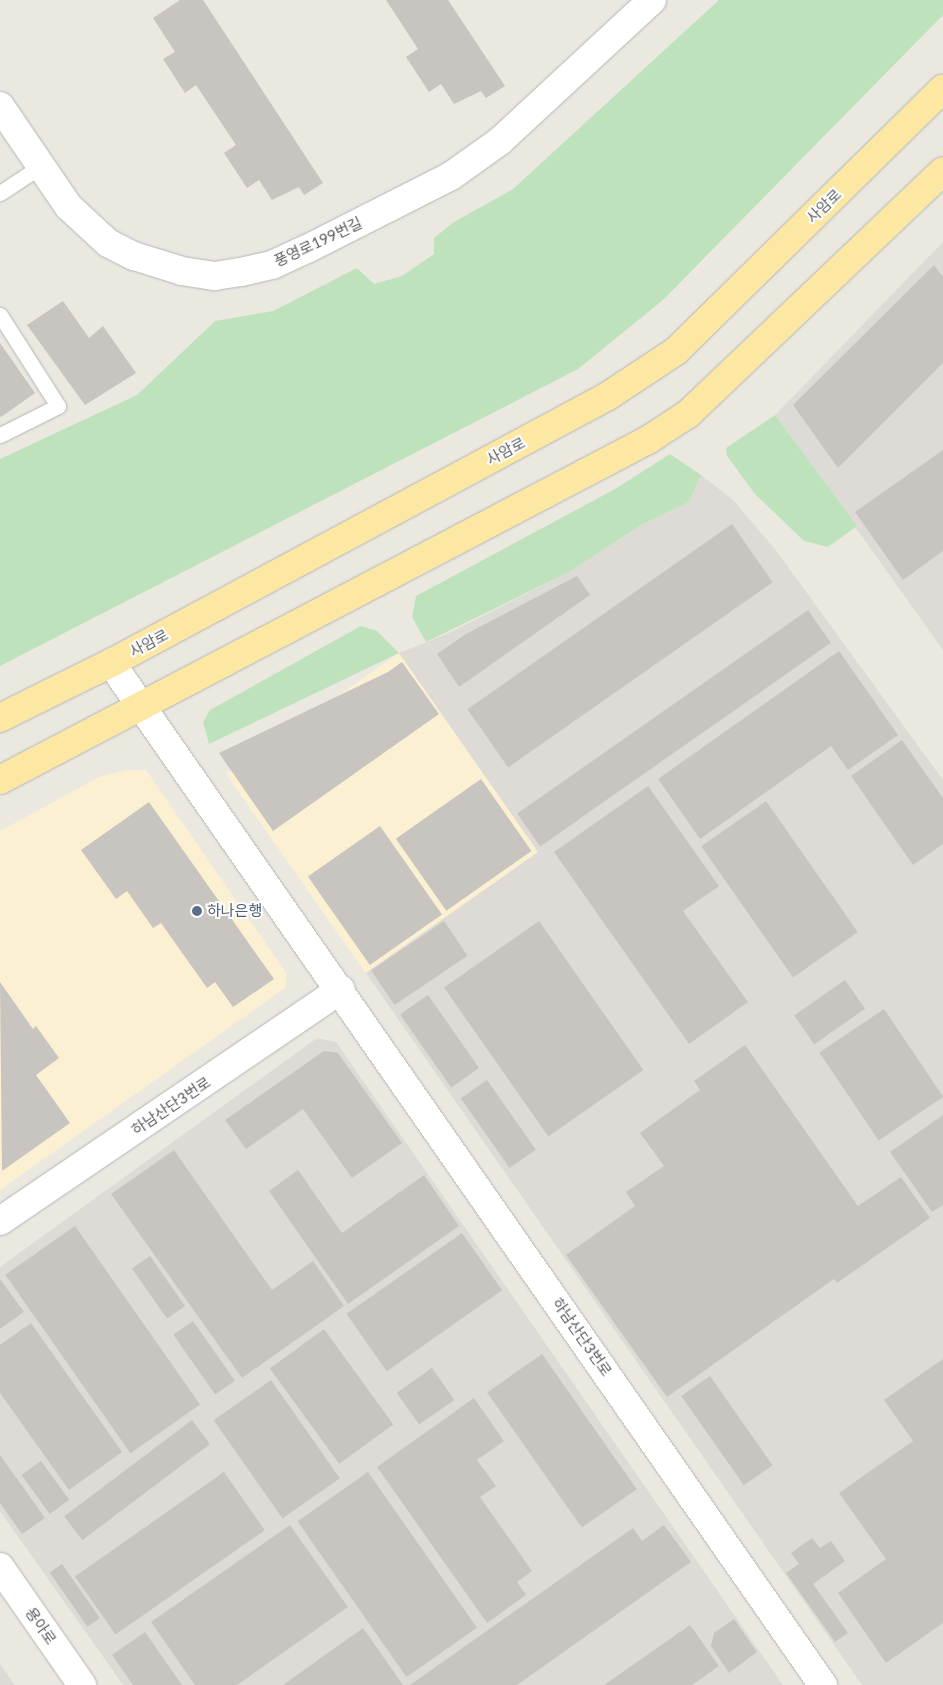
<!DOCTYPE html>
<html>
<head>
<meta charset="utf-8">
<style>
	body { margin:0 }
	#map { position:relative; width:943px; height:1685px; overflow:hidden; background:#ebe8df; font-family:Lato,"Noto Sans KR",sans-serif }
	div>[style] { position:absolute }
	.commercial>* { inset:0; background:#fcf0d3; transform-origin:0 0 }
	.industrial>* { inset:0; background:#dedbd7 }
	.green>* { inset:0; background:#bee3bc }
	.building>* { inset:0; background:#c8c4bf; transform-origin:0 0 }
	.roads { filter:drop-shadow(0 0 1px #b2b6ba) drop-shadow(0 0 1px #b2b6ba) }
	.service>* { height:15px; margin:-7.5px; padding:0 7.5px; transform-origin:7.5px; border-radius:7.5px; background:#fff }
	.minor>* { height:28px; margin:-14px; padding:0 14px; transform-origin:14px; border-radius:14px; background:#fff }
	.tertiary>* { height:28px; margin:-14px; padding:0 14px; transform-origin:14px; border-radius:14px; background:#fff }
	.primary>* { height:28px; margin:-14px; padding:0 14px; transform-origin:14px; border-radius:14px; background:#fce8a3 }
	.dots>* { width:14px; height:14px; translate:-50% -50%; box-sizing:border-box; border:2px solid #fff; border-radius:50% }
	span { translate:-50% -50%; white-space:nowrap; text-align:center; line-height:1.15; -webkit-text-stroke:4px #fff; paint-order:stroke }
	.street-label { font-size:15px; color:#585c60 }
	.service-label { font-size:15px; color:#4e5e75 }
	.left { translate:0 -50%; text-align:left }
</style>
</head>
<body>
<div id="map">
	<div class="commercial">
		<div style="left:399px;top:653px;width:243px;height:211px;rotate:55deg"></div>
		<div style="clip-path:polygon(127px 770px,146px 770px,287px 974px,285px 988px,0 1190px,0 831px,99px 777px)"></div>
	</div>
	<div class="industrial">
		<div style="clip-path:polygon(943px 242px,943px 650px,775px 415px)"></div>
		<div style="clip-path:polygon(701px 475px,733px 500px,775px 549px,943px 780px,943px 1685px,862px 1685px,366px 973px,538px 852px,399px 653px,447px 634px,569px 572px,641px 525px,689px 502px)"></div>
		<div style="clip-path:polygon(317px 1038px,336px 1042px,783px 1685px,123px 1685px,0 1511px,0 1267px)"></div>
		<div style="clip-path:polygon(0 1664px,15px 1685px,0 1685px)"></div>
	</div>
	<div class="green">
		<div style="clip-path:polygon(719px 0,943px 0,943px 15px,663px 300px,578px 369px,0 666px,0 459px,137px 395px,215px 321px,273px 311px,357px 268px,374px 284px,402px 276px,434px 254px,434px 238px,454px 222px,513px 189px)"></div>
		<div style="clip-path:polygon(775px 415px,857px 526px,828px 547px,804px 541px,755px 494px,727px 456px,726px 448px)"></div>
		<div style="clip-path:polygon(670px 454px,701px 475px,689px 502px,641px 525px,569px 572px,426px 642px,412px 617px,416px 596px,615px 489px)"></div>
		<div style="clip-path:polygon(361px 626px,377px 631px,399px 653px,209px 744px,203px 722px,210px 710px)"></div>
	</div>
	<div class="building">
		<div style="clip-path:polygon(180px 0,203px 0,323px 183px,304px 195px,299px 187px,272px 200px,259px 180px,247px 188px,224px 153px,236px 145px,196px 85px,185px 93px,163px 59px,175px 52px,153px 18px)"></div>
		<div style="clip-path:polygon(386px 0,448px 0,505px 86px,486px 98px,481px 91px,454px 104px,441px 84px,429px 92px,406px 57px,418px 49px)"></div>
		<div style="clip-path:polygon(934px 265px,943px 277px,943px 363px,838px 468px,793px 405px)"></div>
		<div style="clip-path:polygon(63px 301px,89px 338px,103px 326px,136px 373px,85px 405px,27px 325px)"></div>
		<div style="clip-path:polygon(0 343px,35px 393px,1px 417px,0 416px)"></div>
		<div style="clip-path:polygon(943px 450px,943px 551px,903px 580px,855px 512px)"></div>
		<div style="left:732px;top:524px;width:71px;height:323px;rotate:55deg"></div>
		<div style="clip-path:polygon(577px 576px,590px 595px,459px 687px,437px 654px,466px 634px)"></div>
		<div style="left:808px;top:610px;width:40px;height:355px;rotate:55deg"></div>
		<div style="clip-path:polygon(839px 651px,898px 735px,848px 770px,831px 746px,700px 839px,658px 779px)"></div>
		<div style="clip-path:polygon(402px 662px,439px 714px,273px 831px,219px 753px,388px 672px)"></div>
		<div style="clip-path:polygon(902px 740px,943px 798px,943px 844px,913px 865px,851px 776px)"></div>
		<div style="left:481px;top:779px;width:88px;height:104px;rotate:55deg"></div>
		<div style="clip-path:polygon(648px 786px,719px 886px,683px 911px,748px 1002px,689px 1044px,554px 852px)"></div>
		<div style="left:766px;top:801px;width:160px;height:79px;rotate:55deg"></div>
		<div style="clip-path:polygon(149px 802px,274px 979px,233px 1007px,215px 982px,207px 988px,161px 923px,153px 928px,127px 891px,116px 899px,81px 850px)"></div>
		<div style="left:380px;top:826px;width:108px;height:88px;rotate:55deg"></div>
		<div style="left:444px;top:921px;width:42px;height:88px;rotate:56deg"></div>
		<div style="left:539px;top:921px;width:182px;height:116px;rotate:55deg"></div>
		<div style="left:845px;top:980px;width:35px;height:62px;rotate:55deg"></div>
		<div style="clip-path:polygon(0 982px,33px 1029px,36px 1026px,59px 1058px,36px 1075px,70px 1123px,2px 1171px)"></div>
		<div style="left:428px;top:995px;width:89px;height:34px;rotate:55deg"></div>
		<div style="left:884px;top:1009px;width:106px;height:78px;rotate:56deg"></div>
		<div style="clip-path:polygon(745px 1045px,858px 1206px,901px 1177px,930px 1218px,837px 1283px,834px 1279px,667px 1397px,566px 1255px,635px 1206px,626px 1192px,664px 1166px,640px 1133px,700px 1090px,694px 1081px)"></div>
		<div style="clip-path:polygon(324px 1051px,338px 1053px,402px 1143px,352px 1178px,303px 1109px,246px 1149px,225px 1120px)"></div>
		<div style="left:487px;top:1080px;width:85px;height:32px;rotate:55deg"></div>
		<div style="clip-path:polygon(943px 1115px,943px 1205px,932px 1212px,890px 1152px)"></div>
		<div style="clip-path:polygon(174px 1150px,272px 1290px,313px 1261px,344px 1306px,242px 1378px,111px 1194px)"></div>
		<div style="clip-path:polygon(298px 1170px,342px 1233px,424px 1175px,459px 1226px,348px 1304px,269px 1191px)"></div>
		<div style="left:75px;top:1226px;width:218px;height:85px;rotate:55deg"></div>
		<div style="left:462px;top:1233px;width:70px;height:141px;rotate:55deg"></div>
		<div style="left:150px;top:1256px;width:61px;height:22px;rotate:55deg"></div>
		<div style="clip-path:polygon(0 1279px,24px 1312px,0 1329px)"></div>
		<div style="left:193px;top:1321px;width:73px;height:24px;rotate:55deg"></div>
		<div style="clip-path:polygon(31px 1323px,122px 1452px,69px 1490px,0 1393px,0 1345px)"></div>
		<div style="left:324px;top:1329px;width:118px;height:67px;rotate:54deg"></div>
		<div style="left:542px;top:1354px;width:165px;height:67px;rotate:55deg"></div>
		<div style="clip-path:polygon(943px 1359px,943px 1623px,886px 1663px,838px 1593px,886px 1559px,839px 1493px,913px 1441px,884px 1400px)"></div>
		<div style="left:432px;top:1368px;width:39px;height:43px;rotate:55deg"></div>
		<div style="left:710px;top:1376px;width:109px;height:35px;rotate:55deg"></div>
		<div style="left:271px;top:1380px;width:120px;height:70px;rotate:55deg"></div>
		<div style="clip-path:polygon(474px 1398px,504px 1441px,477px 1460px,496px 1486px,480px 1497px,532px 1571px,517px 1582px,526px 1595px,487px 1623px,377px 1467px)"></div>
		<div style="left:192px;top:1420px;width:30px;height:160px;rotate:53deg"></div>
		<div style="clip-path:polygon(0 1455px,45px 1518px,22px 1534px,0 1503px)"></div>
		<div style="left:41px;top:1461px;width:48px;height:24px;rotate:54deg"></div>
		<div style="left:224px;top:1472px;width:71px;height:182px;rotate:55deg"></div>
		<div style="left:368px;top:1472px;width:190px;height:86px;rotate:55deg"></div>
		<div style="clip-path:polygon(290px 1525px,348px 1607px,237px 1685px,195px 1685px,151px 1622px)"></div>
		<div style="clip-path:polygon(664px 1525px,691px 1562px,517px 1685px,410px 1685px,633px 1528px,642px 1541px)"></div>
		<div style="clip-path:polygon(812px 1538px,820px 1548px,831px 1541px,845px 1561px,813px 1584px,848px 1633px,835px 1642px,786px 1573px,799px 1564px,791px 1553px)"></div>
		<div style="left:62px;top:1564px;width:66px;height:15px;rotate:55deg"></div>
		<div style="clip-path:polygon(734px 1619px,757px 1652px,729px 1673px,711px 1646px,714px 1633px)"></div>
		<div style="clip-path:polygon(690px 1625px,719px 1666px,692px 1685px,604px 1685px)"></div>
		<div style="clip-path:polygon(363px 1628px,403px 1685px,283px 1685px)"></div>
		<div style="clip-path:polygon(145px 1632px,182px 1685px,133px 1685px,112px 1655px)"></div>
	</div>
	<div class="roads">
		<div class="service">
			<div style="left:0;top:193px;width:49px;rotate:-33.4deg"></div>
			<div style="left:0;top:315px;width:108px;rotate:57.5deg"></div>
			<div style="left:58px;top:406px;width:65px;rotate:153.4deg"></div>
		</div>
		<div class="minor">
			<div style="left:0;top:106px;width:122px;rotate:55.7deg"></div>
			<div style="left:69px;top:207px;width:53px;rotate:42.7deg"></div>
			<div style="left:108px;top:243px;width:29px;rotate:27deg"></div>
			<div style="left:134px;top:256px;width:50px;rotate:17.4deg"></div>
			<div style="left:182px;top:271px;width:33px;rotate:9deg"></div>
			<div style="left:215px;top:276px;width:26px;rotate:-9deg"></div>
			<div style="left:241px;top:272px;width:32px;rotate:-13deg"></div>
			<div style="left:272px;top:265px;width:38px;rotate:-25deg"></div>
			<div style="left:307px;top:249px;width:161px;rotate:-26.9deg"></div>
			<div style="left:451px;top:176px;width:60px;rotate:-35.5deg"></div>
			<div style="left:500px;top:141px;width:207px;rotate:-42.8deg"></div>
			<div style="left:111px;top:663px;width:1246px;rotate:55.14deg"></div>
			<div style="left:0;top:1221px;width:412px;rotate:-34.2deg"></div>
		</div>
		<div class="tertiary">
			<div style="left:0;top:1567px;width:144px;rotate:55.2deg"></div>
		</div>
		<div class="primary">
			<div style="left:0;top:718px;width:124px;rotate:-26.4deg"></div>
			<div style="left:111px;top:663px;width:564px;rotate:-28.25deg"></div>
			<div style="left:608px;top:396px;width:82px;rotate:-33.5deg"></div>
			<div style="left:676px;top:351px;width:374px;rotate:-44.5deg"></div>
			<div style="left:0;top:780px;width:732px;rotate:-27.69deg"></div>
			<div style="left:648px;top:440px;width:48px;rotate:-33deg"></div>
			<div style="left:688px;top:414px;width:352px;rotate:-43.6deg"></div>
		</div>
	</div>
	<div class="dots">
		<div style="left:197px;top:911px;background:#5c6f8a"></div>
	</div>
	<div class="street-label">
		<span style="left:824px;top:206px;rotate:-44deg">사암로</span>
		<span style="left:318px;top:242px;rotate:-25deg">풍영로199번길</span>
		<span style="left:506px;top:451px;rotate:-28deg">사암로</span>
		<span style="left:149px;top:643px;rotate:-28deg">사암로</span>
		<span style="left:171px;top:1106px;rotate:-34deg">하남산단3번로</span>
		<span style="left:582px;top:1337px;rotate:55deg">하남산단3번로</span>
		<span style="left:41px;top:1626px;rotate:55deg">용아로</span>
	</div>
	<div class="service-label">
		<span class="left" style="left:207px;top:911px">하나은행</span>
	</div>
</div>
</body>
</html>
